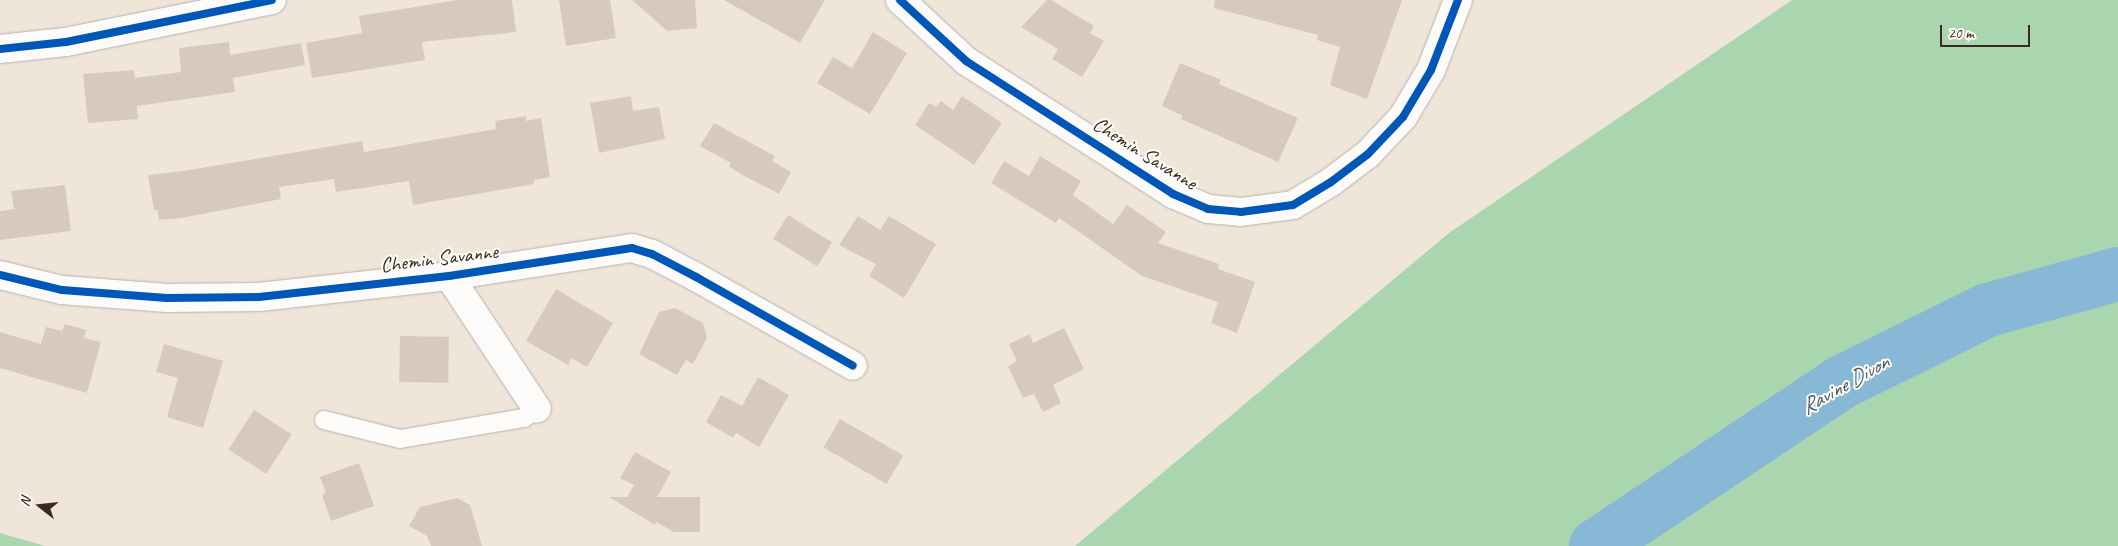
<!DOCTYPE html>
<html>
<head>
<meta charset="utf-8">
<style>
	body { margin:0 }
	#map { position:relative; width:2118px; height:546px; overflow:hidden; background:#efe6d9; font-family:Caveat,sans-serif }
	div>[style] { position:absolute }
	.green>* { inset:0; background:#a9d5af }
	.river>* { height:54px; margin:-27px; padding:0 27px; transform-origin:27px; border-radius:27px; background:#87b8d5 }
	.building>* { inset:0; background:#d8c9bf; transform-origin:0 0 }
	.roads { filter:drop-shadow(0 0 1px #bab2aa) drop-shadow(0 0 1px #bab2aa) }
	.lane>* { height:18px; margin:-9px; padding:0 9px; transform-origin:9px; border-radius:9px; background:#fdfbf9 }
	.street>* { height:28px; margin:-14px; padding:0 14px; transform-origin:14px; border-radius:14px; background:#fdfbf9 }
	.cycleway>* { height:8px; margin:-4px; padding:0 4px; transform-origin:4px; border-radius:4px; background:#0057b8 }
	span { translate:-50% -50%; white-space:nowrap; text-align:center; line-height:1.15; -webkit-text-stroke:4px #fdfcf7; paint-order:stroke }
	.street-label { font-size:21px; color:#3b2a1e }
	.water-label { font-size:22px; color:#485b66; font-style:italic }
	.north { position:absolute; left:15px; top:481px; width:50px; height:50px; -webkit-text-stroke:4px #fdfcf7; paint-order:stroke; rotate:286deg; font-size:14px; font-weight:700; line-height:20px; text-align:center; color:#3b2a1e }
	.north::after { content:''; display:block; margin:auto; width:18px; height:22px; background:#3b2a1e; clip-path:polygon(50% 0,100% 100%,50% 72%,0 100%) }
	.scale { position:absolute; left:1940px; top:25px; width:90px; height:22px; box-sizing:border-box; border:2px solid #3b2a1e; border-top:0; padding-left:6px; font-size:15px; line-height:18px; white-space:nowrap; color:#3b2a1e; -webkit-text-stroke:4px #fdfcf7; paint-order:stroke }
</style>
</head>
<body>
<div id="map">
	<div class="green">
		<div style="clip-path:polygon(1792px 0,2118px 0,2118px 546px,1075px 546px,1449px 233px)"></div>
		<div style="clip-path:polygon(0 533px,45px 546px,0 546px)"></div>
	</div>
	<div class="river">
		<div style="left:1596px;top:546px;width:296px;rotate:-33.7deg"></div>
		<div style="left:1842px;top:382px;width:163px;rotate:-26.3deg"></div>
		<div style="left:1988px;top:310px;width:135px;rotate:-15.5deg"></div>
	</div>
	<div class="building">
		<div style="clip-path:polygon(458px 0,512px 0,516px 32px,422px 42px,425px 60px,312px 78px,306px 43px,362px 33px,359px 16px)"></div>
		<div style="clip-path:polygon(559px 0,610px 0,616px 38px,566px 46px)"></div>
		<div style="clip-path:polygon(632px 0,695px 0,697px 28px,667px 31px)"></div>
		<div style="clip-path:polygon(724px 0,825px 0,800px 43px)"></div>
		<div style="clip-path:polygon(1047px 0,1051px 0,1094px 26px,1090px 33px,1104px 41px,1082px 77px,1052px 59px,1058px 49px,1021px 27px)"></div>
		<div style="clip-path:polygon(1215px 0,1402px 0,1367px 99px,1330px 85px,1340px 47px,1317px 40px,1318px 35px,1214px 8px)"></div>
		<div style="clip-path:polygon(873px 32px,907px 53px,870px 114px,817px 83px,833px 57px,852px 68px)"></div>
		<div style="clip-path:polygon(229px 42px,230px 55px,301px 43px,305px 65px,233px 78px,235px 92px,137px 106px,138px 119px,88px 123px,83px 74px,134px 70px,135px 78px,181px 72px,179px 48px)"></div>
		<div style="clip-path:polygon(1180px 63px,1221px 80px,1219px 84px,1298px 118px,1278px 162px,1181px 119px,1183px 116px,1162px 106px)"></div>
		<div style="clip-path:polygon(631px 96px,633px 111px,659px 107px,665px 139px,599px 153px,590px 103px)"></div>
		<div style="clip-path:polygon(962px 96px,1002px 123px,974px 165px,915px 125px,929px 103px,936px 107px,941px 101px,953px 110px)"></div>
		<div style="clip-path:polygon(526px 116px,526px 121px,541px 118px,550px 177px,534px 180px,534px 184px,413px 205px,409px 181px,336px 192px,334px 179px,279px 187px,281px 199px,181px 218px,159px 220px,158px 210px,154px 210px,148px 175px,184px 171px,362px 141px,364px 152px,496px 129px,495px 121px)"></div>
		<div style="clip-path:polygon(714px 123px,775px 156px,772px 161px,791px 172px,779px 194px,739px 173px,729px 166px,731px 163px,700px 146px)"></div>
		<div style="clip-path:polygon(1040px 156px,1081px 181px,1073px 195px,1113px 224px,1127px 205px,1166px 232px,1158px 243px,1219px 264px,1218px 269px,1255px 282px,1237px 333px,1211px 323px,1218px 302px,1142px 276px,1059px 218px,1056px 223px,991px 183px,1004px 161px,1029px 176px)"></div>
		<div style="clip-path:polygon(65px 185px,71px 231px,0 240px,0 211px,14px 209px,11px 191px)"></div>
		<div style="left:788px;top:215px;width:52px;height:28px;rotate:32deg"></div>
		<div style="clip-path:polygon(858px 216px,880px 230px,889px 216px,936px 244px,904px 298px,869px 276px,876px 264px,839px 245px)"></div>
		<div style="clip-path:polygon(556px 289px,613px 323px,587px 367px,571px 358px,568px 365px,526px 341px)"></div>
		<div style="clip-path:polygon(675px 308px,703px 323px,707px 338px,693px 364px,686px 360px,677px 375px,639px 354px,659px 312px)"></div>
		<div style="clip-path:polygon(65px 324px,86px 330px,84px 338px,101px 342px,87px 393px,0 368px,0 332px,41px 344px,46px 327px,62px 331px)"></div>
		<div style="clip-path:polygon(1064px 328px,1084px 369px,1053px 385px,1061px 403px,1043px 412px,1034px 394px,1023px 398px,1008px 366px,1017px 361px,1009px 344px,1030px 334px,1033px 343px)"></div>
		<div style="left:400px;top:336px;width:49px;height:46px;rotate:1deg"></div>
		<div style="clip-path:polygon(164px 344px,223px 361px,203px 428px,167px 417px,178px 378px,156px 372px)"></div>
		<div style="clip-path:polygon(758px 377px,789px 395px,759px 447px,736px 433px,733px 438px,706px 422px,721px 395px,742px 406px)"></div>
		<div style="left:254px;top:410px;width:45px;height:47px;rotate:33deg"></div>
		<div style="left:840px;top:419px;width:73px;height:33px;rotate:30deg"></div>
		<div style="clip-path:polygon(635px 452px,671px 472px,657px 497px,700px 497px,700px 532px,674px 532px,656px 522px,655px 525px,609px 497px,627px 497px,634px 485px,620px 478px)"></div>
		<div style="clip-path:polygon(359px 463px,374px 506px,331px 521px,322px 495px,326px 493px,320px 477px)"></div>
		<div style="clip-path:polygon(457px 498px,470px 505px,482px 546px,431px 546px,427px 536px,409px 526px,420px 507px)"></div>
	</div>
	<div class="roads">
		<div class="lane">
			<div style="left:324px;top:420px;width:78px;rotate:14deg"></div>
			<div style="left:400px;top:439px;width:126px;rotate:-9.6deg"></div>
			<div style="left:524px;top:418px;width:16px;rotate:-35deg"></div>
		</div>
		<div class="street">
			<div style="left:900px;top:0;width:90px;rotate:42.7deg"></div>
			<div style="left:966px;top:61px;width:246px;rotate:32.7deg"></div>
			<div style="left:1173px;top:194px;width:38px;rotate:23deg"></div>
			<div style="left:1208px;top:209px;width:33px;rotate:5deg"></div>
			<div style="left:1241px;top:212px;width:52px;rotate:-7.7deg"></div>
			<div style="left:1293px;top:205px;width:44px;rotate:-31.2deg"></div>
			<div style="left:1331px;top:182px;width:46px;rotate:-37.1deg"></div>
			<div style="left:1368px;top:154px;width:51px;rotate:-46.6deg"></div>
			<div style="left:1403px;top:117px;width:55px;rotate:-59.2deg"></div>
			<div style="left:1431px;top:70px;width:75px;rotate:-68.9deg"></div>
			<div style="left:0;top:49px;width:66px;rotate:-6.1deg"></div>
			<div style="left:66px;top:42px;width:210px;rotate:-11.5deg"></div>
			<div style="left:0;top:275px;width:64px;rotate:13.6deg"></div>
			<div style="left:62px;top:290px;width:105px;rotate:4.4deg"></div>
			<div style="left:167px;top:298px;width:92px;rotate:-0.6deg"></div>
			<div style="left:259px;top:297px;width:191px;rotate:-6.3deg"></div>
			<div style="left:449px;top:276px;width:185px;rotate:-8.7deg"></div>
			<div style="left:632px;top:248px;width:21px;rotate:17deg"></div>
			<div style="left:652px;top:254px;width:50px;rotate:27.6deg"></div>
			<div style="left:696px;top:277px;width:180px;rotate:29.5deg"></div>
			<div style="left:449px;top:276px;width:159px;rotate:56.5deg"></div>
		</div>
	</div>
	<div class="cycleway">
		<div style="left:900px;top:0;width:90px;rotate:42.7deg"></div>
		<div style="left:966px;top:61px;width:246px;rotate:32.7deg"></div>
		<div style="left:1173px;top:194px;width:38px;rotate:23deg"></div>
		<div style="left:1208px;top:209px;width:33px;rotate:5deg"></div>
		<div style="left:1241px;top:212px;width:52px;rotate:-7.7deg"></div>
		<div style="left:1293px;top:205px;width:44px;rotate:-31.2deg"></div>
		<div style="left:1331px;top:182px;width:46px;rotate:-37.1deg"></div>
		<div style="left:1368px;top:154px;width:51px;rotate:-46.6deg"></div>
		<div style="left:1403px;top:117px;width:55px;rotate:-59.2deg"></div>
		<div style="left:1431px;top:70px;width:75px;rotate:-68.9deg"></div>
		<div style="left:0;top:49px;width:66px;rotate:-6.1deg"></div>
		<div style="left:66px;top:42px;width:210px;rotate:-11.5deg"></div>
		<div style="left:0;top:275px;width:64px;rotate:13.6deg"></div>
		<div style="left:62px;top:290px;width:105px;rotate:4.4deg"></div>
		<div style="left:167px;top:298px;width:92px;rotate:-0.6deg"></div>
		<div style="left:259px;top:297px;width:191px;rotate:-6.3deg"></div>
		<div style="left:449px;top:276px;width:185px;rotate:-8.7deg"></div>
		<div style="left:632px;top:248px;width:21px;rotate:17deg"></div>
		<div style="left:652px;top:254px;width:50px;rotate:27.6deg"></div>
		<div style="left:696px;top:277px;width:180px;rotate:29.5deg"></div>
	</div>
	<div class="street-label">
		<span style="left:1145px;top:153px;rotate:32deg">Chemin Savanne</span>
		<span style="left:439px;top:258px;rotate:-7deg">Chemin Savanne</span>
	</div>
	<div class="water-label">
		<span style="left:1845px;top:385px;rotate:-30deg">Ravine Divon</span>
	</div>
	<div class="north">N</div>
	<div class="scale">20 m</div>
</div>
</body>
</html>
